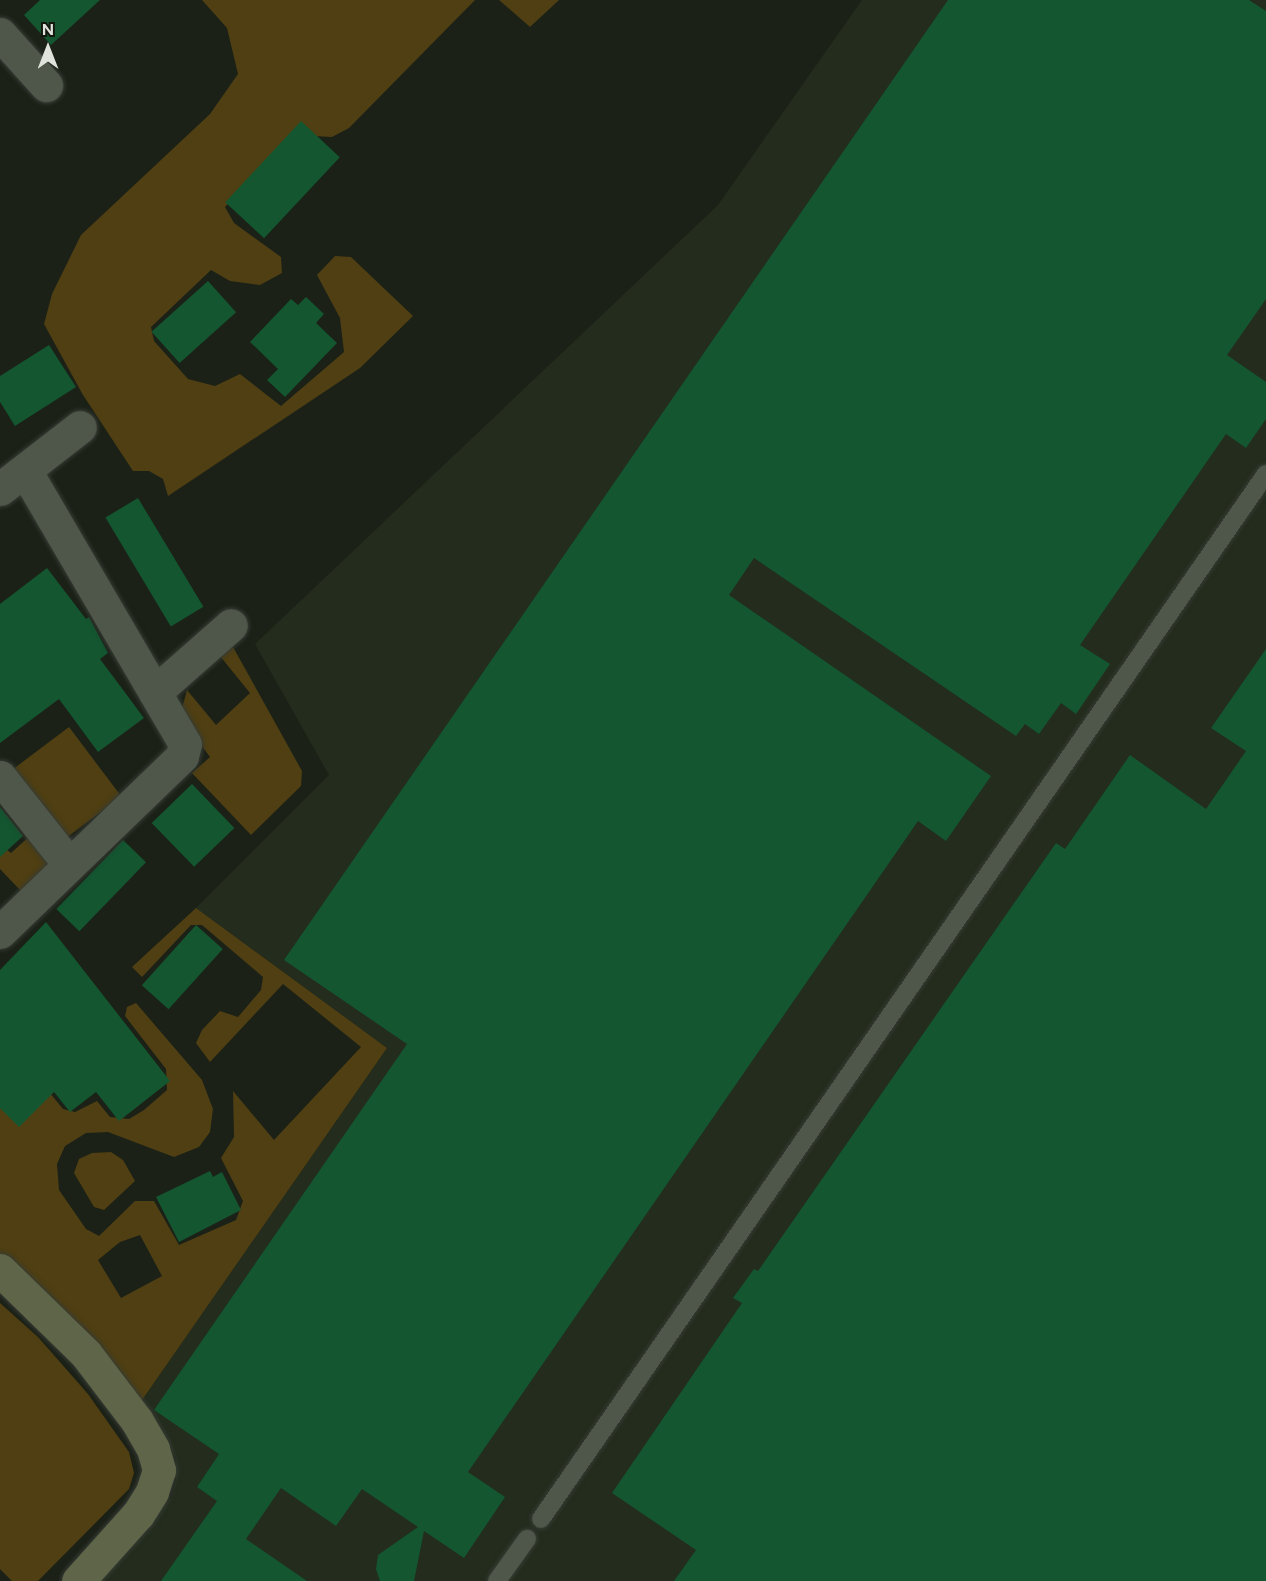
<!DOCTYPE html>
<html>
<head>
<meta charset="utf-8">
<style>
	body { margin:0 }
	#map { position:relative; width:1266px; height:1581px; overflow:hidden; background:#1b2117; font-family:Figtree,sans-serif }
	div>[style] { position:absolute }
	.built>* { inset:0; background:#232c1d }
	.green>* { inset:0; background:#4f3f12; transform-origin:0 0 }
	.building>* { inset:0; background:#135630; transform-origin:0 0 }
	.roads { filter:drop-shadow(0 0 2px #363b34) drop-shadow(0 0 2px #363b34) }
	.lane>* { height:18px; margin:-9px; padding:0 9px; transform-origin:9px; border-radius:9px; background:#4f564a }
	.street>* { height:33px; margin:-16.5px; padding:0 16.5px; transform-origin:16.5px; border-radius:16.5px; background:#4f564a }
	.secondary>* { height:33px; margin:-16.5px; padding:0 16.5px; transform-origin:16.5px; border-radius:16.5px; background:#5f6548 }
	span { translate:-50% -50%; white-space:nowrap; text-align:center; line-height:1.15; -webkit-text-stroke:6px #12180e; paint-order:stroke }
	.north { position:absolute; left:18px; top:18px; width:60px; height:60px; -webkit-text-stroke:4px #12180e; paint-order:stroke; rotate:0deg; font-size:16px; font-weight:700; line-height:24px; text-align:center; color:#dfe3dc }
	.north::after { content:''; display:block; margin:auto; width:21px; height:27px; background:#dfe3dc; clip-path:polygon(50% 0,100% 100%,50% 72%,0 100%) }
</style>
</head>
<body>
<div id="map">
	<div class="built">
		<div style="clip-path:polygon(862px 0,1266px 0,1266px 1581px,99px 1581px,171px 1498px,176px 1479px,176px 1458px,140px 1403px,387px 1048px,196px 908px,329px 775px,255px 644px,718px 205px)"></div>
	</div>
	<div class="green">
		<div style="clip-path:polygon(202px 0,475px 0,349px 128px,332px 137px,294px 135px,225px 207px,234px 223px,281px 257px,282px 273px,260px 285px,230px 281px,211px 270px,151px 327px,154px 341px,188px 379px,215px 386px,240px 374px,281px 406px,344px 352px,340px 318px,317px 275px,335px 256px,351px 257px,413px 316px,360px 368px,168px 496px,163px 479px,149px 471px,133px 471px,83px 395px,44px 324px,52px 294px,81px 235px,210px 114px,238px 74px,227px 28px)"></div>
		<div style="clip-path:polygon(499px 0,559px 0,530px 27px)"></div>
		<div style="clip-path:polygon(233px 647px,302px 771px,301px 786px,251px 835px,192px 773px,210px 757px,180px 716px,187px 690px,216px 725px,250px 693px,220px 656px)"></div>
		<div style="left:69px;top:727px;width:87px;height:70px;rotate:53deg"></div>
		<div style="clip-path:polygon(32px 834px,47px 853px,47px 868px,21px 891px,0 869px,0 850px,3px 847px,11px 853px)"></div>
		<div style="clip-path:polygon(evenodd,196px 908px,387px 1048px,140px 1403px,0 1262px,0 1100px,41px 1082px,63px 1109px,75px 1112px,97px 1101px,110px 1117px,129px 1119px,144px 1110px,167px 1090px,166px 1069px,125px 1016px,127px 1007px,136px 1003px,202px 1080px,213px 1109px,210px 1132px,199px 1147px,174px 1157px,108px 1132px,86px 1133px,65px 1146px,57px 1164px,59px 1190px,86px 1229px,99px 1236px,135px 1201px,154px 1201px,179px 1245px,236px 1220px,243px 1201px,221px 1158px,234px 1137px,233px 1091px,274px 1140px,361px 1047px,283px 984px,210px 1062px,196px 1043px,202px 1030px,220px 1011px,238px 1017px,261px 990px,263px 977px,202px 925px,191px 925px,142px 977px,132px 967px,196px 908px,140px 1235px,162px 1276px,121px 1298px,98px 1260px,120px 1242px,140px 1235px)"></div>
		<div style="clip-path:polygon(111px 1152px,123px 1160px,135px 1181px,104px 1210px,94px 1207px,74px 1173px,79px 1159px,92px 1153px)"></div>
		<div style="clip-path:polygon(0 1303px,38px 1337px,88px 1394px,129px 1452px,134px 1473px,129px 1489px,38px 1581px,12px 1581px,0 1569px)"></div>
	</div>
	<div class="building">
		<div style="clip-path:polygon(40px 0,100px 0,51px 45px,24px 15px)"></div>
		<div style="clip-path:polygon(948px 0,1249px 0,1266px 11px,1266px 299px,1227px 355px,1266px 382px,1266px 419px,1246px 448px,1226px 434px,1080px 645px,1110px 664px,1076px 714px,1061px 703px,1039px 734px,1025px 724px,1016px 736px,754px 558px,729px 595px,991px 776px,946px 841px,918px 821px,468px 1472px,505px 1497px,464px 1558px,424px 1531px,414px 1581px,380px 1581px,376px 1569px,378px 1555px,418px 1527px,362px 1489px,336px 1526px,281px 1488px,246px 1539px,307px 1581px,161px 1581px,217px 1501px,197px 1487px,219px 1454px,154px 1410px,407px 1044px,284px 960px)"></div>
		<div style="left:301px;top:121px;width:53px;height:111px;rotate:43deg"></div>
		<div style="left:208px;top:281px;width:42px;height:76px;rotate:48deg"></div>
		<div style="clip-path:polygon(306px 297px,324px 314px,316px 323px,337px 343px,285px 397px,267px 380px,278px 369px,250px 342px,291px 299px,298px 305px)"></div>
		<div style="clip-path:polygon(49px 345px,76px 387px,15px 426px,0 402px,0 376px)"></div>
		<div style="left:138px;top:498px;width:127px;height:38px;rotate:59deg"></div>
		<div style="clip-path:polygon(47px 568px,86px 619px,89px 617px,108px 653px,100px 659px,144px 718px,98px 752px,59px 699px,0 743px,0 604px)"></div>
		<div style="clip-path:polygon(1266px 649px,1266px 1581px,674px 1581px,696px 1550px,612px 1493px,742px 1303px,733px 1298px,754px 1269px,758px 1271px,1056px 843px,1065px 849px,1130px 755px,1206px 809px,1246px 751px,1211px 728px)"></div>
		<div style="left:192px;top:784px;width:61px;height:56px;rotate:46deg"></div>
		<div style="clip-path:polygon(0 807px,23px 836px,0 857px)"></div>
		<div style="left:123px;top:840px;width:32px;height:96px;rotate:44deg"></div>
		<div style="clip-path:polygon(46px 922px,170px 1081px,119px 1121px,96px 1092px,70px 1112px,54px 1092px,19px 1127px,0 1108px,0 970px)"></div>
		<div style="left:196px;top:925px;width:36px;height:81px;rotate:42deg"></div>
		<div style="clip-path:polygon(210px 1171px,213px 1177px,222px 1172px,241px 1210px,179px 1242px,156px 1197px)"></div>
	</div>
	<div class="roads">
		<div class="lane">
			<div style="left:541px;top:1519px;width:1272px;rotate:-55.25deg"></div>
			<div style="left:497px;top:1581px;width:52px;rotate:-54.5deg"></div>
		</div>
		<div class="street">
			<div style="left:0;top:34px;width:69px;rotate:48deg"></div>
			<div style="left:0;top:489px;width:101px;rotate:-37.8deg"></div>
			<div style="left:155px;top:692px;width:101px;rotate:-41.4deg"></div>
			<div style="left:0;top:777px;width:111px;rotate:51.6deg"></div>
			<div style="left:0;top:932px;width:253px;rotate:-44deg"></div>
			<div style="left:182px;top:756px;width:12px;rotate:-76deg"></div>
			<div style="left:185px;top:744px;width:317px;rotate:-120.3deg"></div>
		</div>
		<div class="secondary">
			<div style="left:0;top:1270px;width:120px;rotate:44.3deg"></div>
			<div style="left:86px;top:1354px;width:84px;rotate:52.7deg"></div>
			<div style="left:137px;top:1421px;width:32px;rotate:60deg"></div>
			<div style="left:153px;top:1449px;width:22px;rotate:74deg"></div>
			<div style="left:159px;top:1470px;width:23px;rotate:108deg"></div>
			<div style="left:152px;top:1492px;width:26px;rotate:122deg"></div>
			<div style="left:138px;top:1514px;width:90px;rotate:131.8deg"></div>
		</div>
	</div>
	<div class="north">N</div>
</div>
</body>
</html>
